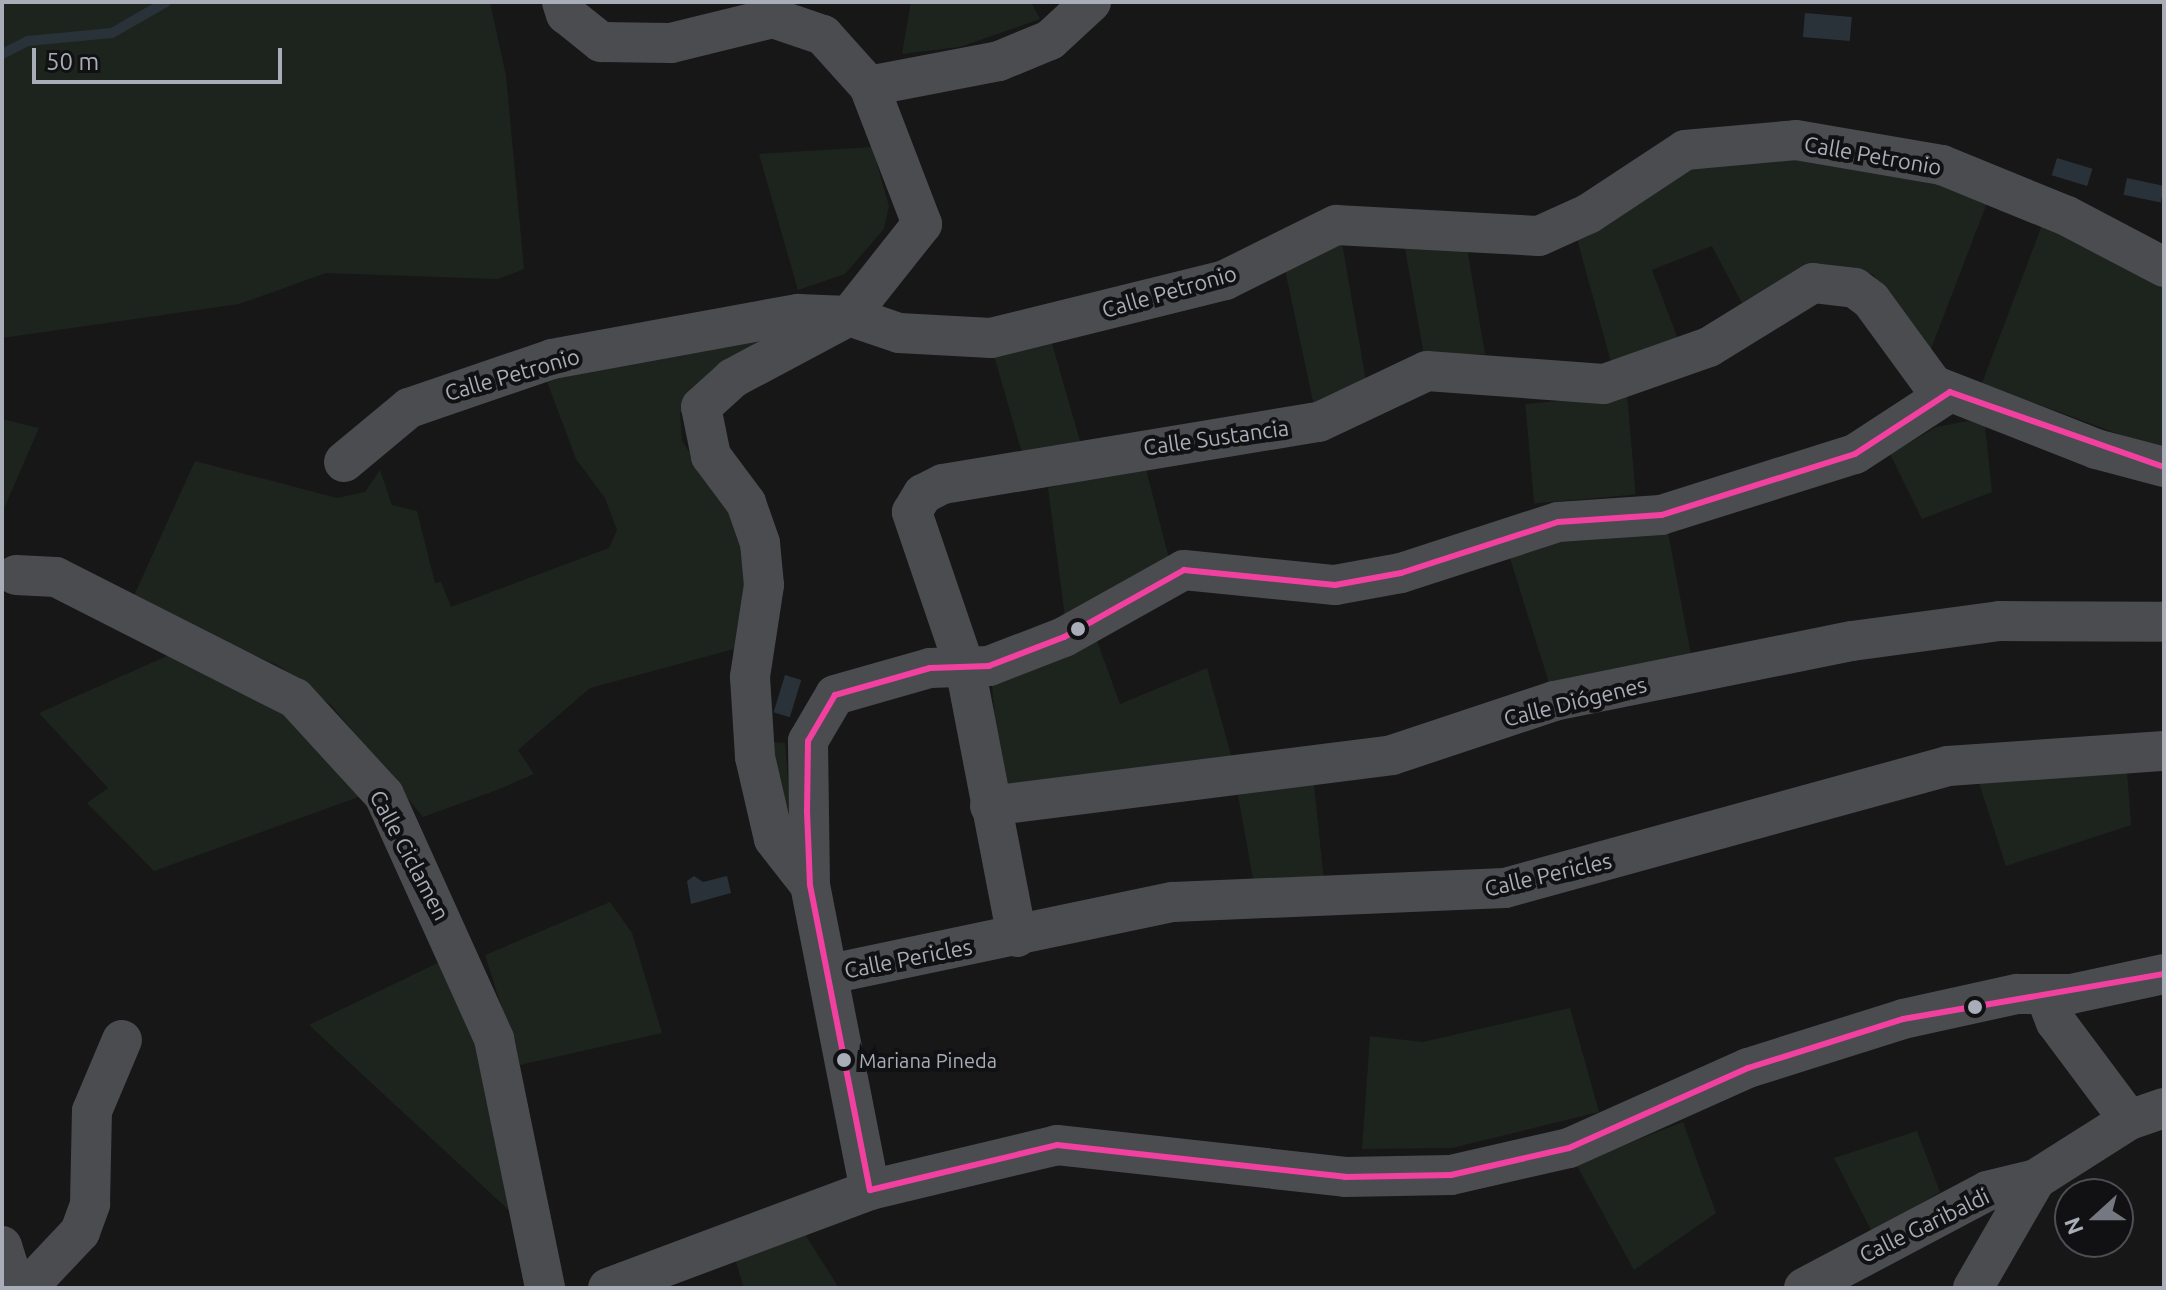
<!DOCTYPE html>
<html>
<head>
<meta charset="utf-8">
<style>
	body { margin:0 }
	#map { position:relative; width:2166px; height:1290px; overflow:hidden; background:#171717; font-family:Ubuntu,sans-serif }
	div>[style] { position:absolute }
	.green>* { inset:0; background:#1d241e; transform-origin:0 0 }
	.water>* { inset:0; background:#2a3239; transform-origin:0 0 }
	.stream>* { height:10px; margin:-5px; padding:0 5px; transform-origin:5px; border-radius:5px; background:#2a3239 }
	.minor>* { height:40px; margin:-20px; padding:0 20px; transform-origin:20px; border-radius:20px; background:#4b4c50 }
	.bus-1>* { height:6px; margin:-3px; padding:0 3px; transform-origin:3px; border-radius:3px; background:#f240a1 }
	.dots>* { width:22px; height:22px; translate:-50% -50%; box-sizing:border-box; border:4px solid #111113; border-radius:50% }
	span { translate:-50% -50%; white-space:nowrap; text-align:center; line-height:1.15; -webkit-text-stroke:8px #111113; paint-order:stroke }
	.bus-label { font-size:20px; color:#a8adb8 }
	.left { translate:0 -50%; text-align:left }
	.street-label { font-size:22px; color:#a8adb8 }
	.frame { position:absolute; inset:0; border:4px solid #a8adb8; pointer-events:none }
	.north { position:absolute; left:2054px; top:1178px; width:80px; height:80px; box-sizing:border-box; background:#111113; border:2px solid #4d4f55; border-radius:50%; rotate:249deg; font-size:22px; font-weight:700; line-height:32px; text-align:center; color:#a8adb8 }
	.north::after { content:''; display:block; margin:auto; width:28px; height:36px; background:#757880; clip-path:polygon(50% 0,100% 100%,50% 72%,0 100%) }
	.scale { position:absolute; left:32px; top:48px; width:250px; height:36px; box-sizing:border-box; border:4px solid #a8adb8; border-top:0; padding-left:10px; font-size:24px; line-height:28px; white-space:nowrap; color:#a8adb8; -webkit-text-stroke:6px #111113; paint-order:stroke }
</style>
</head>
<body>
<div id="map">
	<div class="green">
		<div style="clip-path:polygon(2px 2px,490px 2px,506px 76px,524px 269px,498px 279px,326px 273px,239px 304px,2px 338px)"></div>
		<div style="clip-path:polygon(911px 2px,1031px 2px,1040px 19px,960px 47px,902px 54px)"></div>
		<div style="clip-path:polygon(872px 147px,889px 206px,884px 229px,845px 274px,798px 290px,759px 154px)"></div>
		<div style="clip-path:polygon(1841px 158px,1990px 195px,1929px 354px,1873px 274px,1809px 264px,1742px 303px,1712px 246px,1652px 270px,1679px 342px,1611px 362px,1577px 239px,1694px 162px)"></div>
		<div style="clip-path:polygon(2044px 220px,2164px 283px,2164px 451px,1982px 383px)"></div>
		<div style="clip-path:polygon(1342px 243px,1366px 381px,1314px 406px,1284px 265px)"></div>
		<div style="clip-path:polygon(1404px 243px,1467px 248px,1485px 354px,1424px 355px)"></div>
		<div style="clip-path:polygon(799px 331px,694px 393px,680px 413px,682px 441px,738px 524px,747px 605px,734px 649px,590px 688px,518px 750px,534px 774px,497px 790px,423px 817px,332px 706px,281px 667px,132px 600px,195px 461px,337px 498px,365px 492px,380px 470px,392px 505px,417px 511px,435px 583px,441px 582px,451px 607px,609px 548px,617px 530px,605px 498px,576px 459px,545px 376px)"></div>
		<div style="left:1051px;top:340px;width:108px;height:59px;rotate:74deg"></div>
		<div style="left:1627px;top:395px;width:100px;height:102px;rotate:85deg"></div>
		<div style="clip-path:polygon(2px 419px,39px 428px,2px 513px)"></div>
		<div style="clip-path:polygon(1968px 421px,1985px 425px,1992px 492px,1922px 519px,1890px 454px,1936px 427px)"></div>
		<div style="clip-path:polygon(1144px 462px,1170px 562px,1065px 617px,1048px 488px)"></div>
		<div style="clip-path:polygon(1667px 527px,1691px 655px,1550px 686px,1508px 552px,1558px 537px)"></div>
		<div style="clip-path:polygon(1097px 641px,1120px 704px,1207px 668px,1232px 759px,1008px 789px,999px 771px,992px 685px)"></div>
		<div style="clip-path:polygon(169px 655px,286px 710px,364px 795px,154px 871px,87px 803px,108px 788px,39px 713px)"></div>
		<div style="clip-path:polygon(772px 742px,785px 743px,793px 845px)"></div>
		<div style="clip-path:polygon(2127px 771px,2131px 825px,2006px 866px,1976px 774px)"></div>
		<div style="clip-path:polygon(1314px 784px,1324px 882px,1253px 879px,1238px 795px)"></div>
		<div style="clip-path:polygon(610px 902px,632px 933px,662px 1033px,520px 1065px,485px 955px)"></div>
		<div style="clip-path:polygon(448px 958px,478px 1026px,512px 1213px,309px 1025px)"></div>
		<div style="clip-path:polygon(1570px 1008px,1599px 1112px,1452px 1148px,1362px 1149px,1370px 1036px,1423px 1042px)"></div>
		<div style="clip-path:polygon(1683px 1122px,1716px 1213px,1634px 1270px,1576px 1164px)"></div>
		<div style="clip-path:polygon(1917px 1131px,1940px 1192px,1872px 1232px,1834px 1158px)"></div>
		<div style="clip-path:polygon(801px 1228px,839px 1288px,744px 1288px,734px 1256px)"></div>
	</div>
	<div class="water">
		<div style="left:1805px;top:13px;width:47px;height:24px;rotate:5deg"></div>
		<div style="left:2057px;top:158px;width:37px;height:18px;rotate:17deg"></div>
		<div style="left:2127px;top:178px;width:38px;height:17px;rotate:12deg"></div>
		<div style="left:785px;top:675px;width:17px;height:39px;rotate:17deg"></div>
		<div style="clip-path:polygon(694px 876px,703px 882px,727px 876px,731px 893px,691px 904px,687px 881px)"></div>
	</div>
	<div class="stream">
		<div style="left:2px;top:54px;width:29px;rotate:-27deg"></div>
		<div style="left:28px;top:41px;width:84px;rotate:-5.4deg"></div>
		<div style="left:112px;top:33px;width:62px;rotate:-29.9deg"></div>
	</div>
	<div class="minor">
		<div style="left:562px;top:2px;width:13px;rotate:72deg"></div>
		<div style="left:566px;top:14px;width:45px;rotate:38.7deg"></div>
		<div style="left:601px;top:42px;width:70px;rotate:0.8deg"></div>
		<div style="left:671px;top:43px;width:105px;rotate:-13.8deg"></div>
		<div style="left:773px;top:18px;width:53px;rotate:18.8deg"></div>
		<div style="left:823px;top:35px;width:69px;rotate:48deg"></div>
		<div style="left:869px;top:86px;width:148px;rotate:69deg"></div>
		<div style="left:922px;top:224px;width:117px;rotate:128.4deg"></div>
		<div style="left:849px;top:316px;width:132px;rotate:151.9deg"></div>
		<div style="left:733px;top:378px;width:43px;rotate:137.8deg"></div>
		<div style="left:701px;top:407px;width:50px;rotate:78.5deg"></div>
		<div style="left:711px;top:456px;width:59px;rotate:53.3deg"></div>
		<div style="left:746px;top:503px;width:42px;rotate:70.7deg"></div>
		<div style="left:760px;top:543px;width:42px;rotate:84.6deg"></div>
		<div style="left:764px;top:585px;width:93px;rotate:98.7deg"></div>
		<div style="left:750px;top:677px;width:80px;rotate:86.4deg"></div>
		<div style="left:755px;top:757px;width:84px;rotate:77deg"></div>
		<div style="left:774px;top:839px;width:58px;rotate:52deg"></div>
		<div style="left:810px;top:885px;width:311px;rotate:78.9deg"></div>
		<div style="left:869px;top:86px;width:132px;rotate:-10.9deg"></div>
		<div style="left:999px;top:61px;width:55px;rotate:-22.4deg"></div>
		<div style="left:1050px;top:40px;width:56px;rotate:-42.8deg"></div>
		<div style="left:344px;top:462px;width:85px;rotate:-39.7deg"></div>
		<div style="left:409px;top:408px;width:151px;rotate:-18.9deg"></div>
		<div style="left:552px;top:359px;width:250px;rotate:-10.4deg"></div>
		<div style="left:798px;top:314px;width:51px;rotate:2.2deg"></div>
		<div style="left:849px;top:316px;width:53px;rotate:18.8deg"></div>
		<div style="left:899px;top:333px;width:92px;rotate:3.1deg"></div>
		<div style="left:991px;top:338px;width:241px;rotate:-13.9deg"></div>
		<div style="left:1225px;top:280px;width:124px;rotate:-26.4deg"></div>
		<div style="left:1336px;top:225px;width:203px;rotate:3.1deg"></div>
		<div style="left:1539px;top:236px;width:54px;rotate:-24.2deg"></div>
		<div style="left:1588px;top:214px;width:116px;rotate:-33.4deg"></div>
		<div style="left:1685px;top:150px;width:111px;rotate:-5.1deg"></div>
		<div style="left:1796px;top:140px;width:148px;rotate:9.7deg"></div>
		<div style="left:1942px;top:165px;width:135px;rotate:22.2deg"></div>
		<div style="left:2067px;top:216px;width:110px;rotate:27.7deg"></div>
		<div style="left:16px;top:575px;width:40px;rotate:2.9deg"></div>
		<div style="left:56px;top:577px;width:268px;rotate:26.9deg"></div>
		<div style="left:295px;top:698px;width:132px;rotate:47.5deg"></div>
		<div style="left:384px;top:795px;width:268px;rotate:65.7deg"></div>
		<div style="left:494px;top:1039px;width:254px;rotate:78.4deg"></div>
		<div style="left:990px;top:806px;width:405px;rotate:-7.2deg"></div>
		<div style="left:1392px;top:755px;width:171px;rotate:-18.4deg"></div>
		<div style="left:1554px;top:701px;width:304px;rotate:-11.4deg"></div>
		<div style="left:1852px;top:641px;width:149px;rotate:-7.7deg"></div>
		<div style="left:2000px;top:621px;width:164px;rotate:0.3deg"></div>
		<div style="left:810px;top:885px;width:144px;rotate:-90.8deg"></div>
		<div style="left:808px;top:741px;width:53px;rotate:-59.6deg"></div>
		<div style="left:835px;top:695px;width:99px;rotate:-15.9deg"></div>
		<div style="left:930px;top:668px;width:59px;rotate:-1.9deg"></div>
		<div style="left:989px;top:666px;width:80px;rotate:-21.1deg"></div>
		<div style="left:1064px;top:637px;width:137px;rotate:-29.2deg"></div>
		<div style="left:1184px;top:570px;width:152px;rotate:5.7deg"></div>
		<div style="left:1335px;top:585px;width:67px;rotate:-10.3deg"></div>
		<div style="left:1401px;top:573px;width:165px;rotate:-18deg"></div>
		<div style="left:1558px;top:522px;width:103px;rotate:-3.9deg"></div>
		<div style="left:1661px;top:515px;width:203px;rotate:-17.5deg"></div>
		<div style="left:1855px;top:454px;width:113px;rotate:-33.1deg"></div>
		<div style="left:1017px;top:937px;width:271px;rotate:-100.9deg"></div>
		<div style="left:966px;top:671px;width:168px;rotate:-108.8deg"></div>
		<div style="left:912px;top:512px;width:21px;rotate:-59deg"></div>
		<div style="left:923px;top:494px;width:22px;rotate:-27deg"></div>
		<div style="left:943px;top:484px;width:381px;rotate:-9.4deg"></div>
		<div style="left:1319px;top:422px;width:119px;rotate:-25.3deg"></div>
		<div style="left:1427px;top:371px;width:177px;rotate:4.2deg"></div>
		<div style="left:1604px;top:384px;width:111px;rotate:-19.4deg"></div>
		<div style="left:1709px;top:347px;width:122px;rotate:-31.6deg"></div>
		<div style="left:1813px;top:283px;width:42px;rotate:6.8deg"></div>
		<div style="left:1855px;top:288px;width:20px;rotate:37deg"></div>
		<div style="left:1871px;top:300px;width:105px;rotate:53.9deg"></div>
		<div style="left:1933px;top:385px;width:175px;rotate:21.4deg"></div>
		<div style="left:2096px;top:449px;width:70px;rotate:14.8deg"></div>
		<div style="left:830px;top:974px;width:350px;rotate:-11.9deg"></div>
		<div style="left:1173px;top:902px;width:332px;rotate:-2.4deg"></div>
		<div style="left:1505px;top:888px;width:459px;rotate:-15.4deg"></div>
		<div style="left:1948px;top:766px;width:217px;rotate:-4deg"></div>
		<div style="left:2045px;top:994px;width:30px;rotate:69deg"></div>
		<div style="left:2056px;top:1022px;width:122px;rotate:53.3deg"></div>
		<div style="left:2px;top:1246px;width:44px;rotate:72.8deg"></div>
		<div style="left:27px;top:1288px;width:77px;rotate:-46.6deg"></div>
		<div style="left:80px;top:1232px;width:30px;rotate:-70deg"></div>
		<div style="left:90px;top:1204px;width:93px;rotate:-88.8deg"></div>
		<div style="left:92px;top:1111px;width:77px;rotate:-67.1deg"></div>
		<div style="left:608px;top:1288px;width:280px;rotate:-20.5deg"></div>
		<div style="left:870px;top:1190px;width:192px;rotate:-13.5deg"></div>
		<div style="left:1057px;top:1145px;width:290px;rotate:6.3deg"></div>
		<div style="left:1345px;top:1177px;width:106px;rotate:-1.1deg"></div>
		<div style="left:1451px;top:1175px;width:121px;rotate:-12.9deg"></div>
		<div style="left:1569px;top:1148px;width:196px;rotate:-24.1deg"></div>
		<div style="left:1748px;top:1068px;width:163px;rotate:-17.5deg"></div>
		<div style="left:1903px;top:1019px;width:117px;rotate:-12.4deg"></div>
		<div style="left:2017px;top:994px;width:54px"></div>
		<div style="left:2071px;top:994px;width:95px;rotate:-12.1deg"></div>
		<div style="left:1804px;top:1288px;width:207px;rotate:-27.9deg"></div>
		<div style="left:1987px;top:1191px;width:50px;rotate:-13.8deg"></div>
		<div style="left:2036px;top:1179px;width:110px;rotate:-32.4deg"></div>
		<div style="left:2129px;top:1120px;width:37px;rotate:-19deg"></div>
		<div style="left:1973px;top:1288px;width:126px;rotate:-60deg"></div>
	</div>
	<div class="bus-1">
		<div style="left:2164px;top:467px;width:227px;rotate:-160.7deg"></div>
		<div style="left:1950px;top:392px;width:113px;rotate:146.9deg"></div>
		<div style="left:1855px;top:454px;width:203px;rotate:162.5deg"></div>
		<div style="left:1661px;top:515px;width:103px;rotate:176.1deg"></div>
		<div style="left:1558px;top:522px;width:165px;rotate:162deg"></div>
		<div style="left:1401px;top:573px;width:67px;rotate:169.7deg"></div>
		<div style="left:1335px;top:585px;width:152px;rotate:-174.3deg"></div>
		<div style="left:1184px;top:570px;width:137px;rotate:150.8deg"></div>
		<div style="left:1064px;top:637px;width:80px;rotate:158.9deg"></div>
		<div style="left:989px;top:666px;width:59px;rotate:178.1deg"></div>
		<div style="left:930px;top:668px;width:99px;rotate:164.1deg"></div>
		<div style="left:835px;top:695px;width:53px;rotate:120.4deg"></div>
		<div style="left:808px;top:741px;width:70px;rotate:90.8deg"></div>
		<div style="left:807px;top:811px;width:74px;rotate:87.7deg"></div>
		<div style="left:810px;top:885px;width:311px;rotate:78.9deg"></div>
		<div style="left:870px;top:1190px;width:192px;rotate:-13.5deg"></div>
		<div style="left:1057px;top:1145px;width:290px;rotate:6.3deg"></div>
		<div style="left:1345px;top:1177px;width:106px;rotate:-1.1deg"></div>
		<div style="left:1451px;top:1175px;width:121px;rotate:-12.9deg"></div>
		<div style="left:1569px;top:1148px;width:196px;rotate:-24.1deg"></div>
		<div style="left:1748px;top:1068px;width:163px;rotate:-17.5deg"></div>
		<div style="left:1903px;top:1019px;width:265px;rotate:-9.8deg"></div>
	</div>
	<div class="dots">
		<div style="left:1078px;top:629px;background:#a8adb8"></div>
		<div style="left:1975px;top:1007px;background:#a8adb8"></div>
		<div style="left:844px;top:1060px;background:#a8adb8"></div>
	</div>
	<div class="bus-label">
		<span class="left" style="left:859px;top:1060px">Mariana Pineda</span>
	</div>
	<div class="street-label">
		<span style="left:1873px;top:155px;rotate:10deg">Calle Petronio</span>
		<span style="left:1169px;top:291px;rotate:-16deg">Calle Petronio</span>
		<span style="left:512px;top:374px;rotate:-16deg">Calle Petronio</span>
		<span style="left:1216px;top:437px;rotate:-8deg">Calle Sustancia</span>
		<span style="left:1575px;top:701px;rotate:-14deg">Calle Diógenes</span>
		<span style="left:410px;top:855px;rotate:62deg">Calle Ciclamen</span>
		<span style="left:1548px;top:874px;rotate:-13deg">Calle Pericles</span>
		<span style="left:908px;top:958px;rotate:-11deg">Calle Pericles</span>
		<span style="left:1924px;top:1225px;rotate:-26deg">Calle Garibaldi</span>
	</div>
	<div class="frame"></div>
	<div class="north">N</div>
	<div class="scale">50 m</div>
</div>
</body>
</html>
